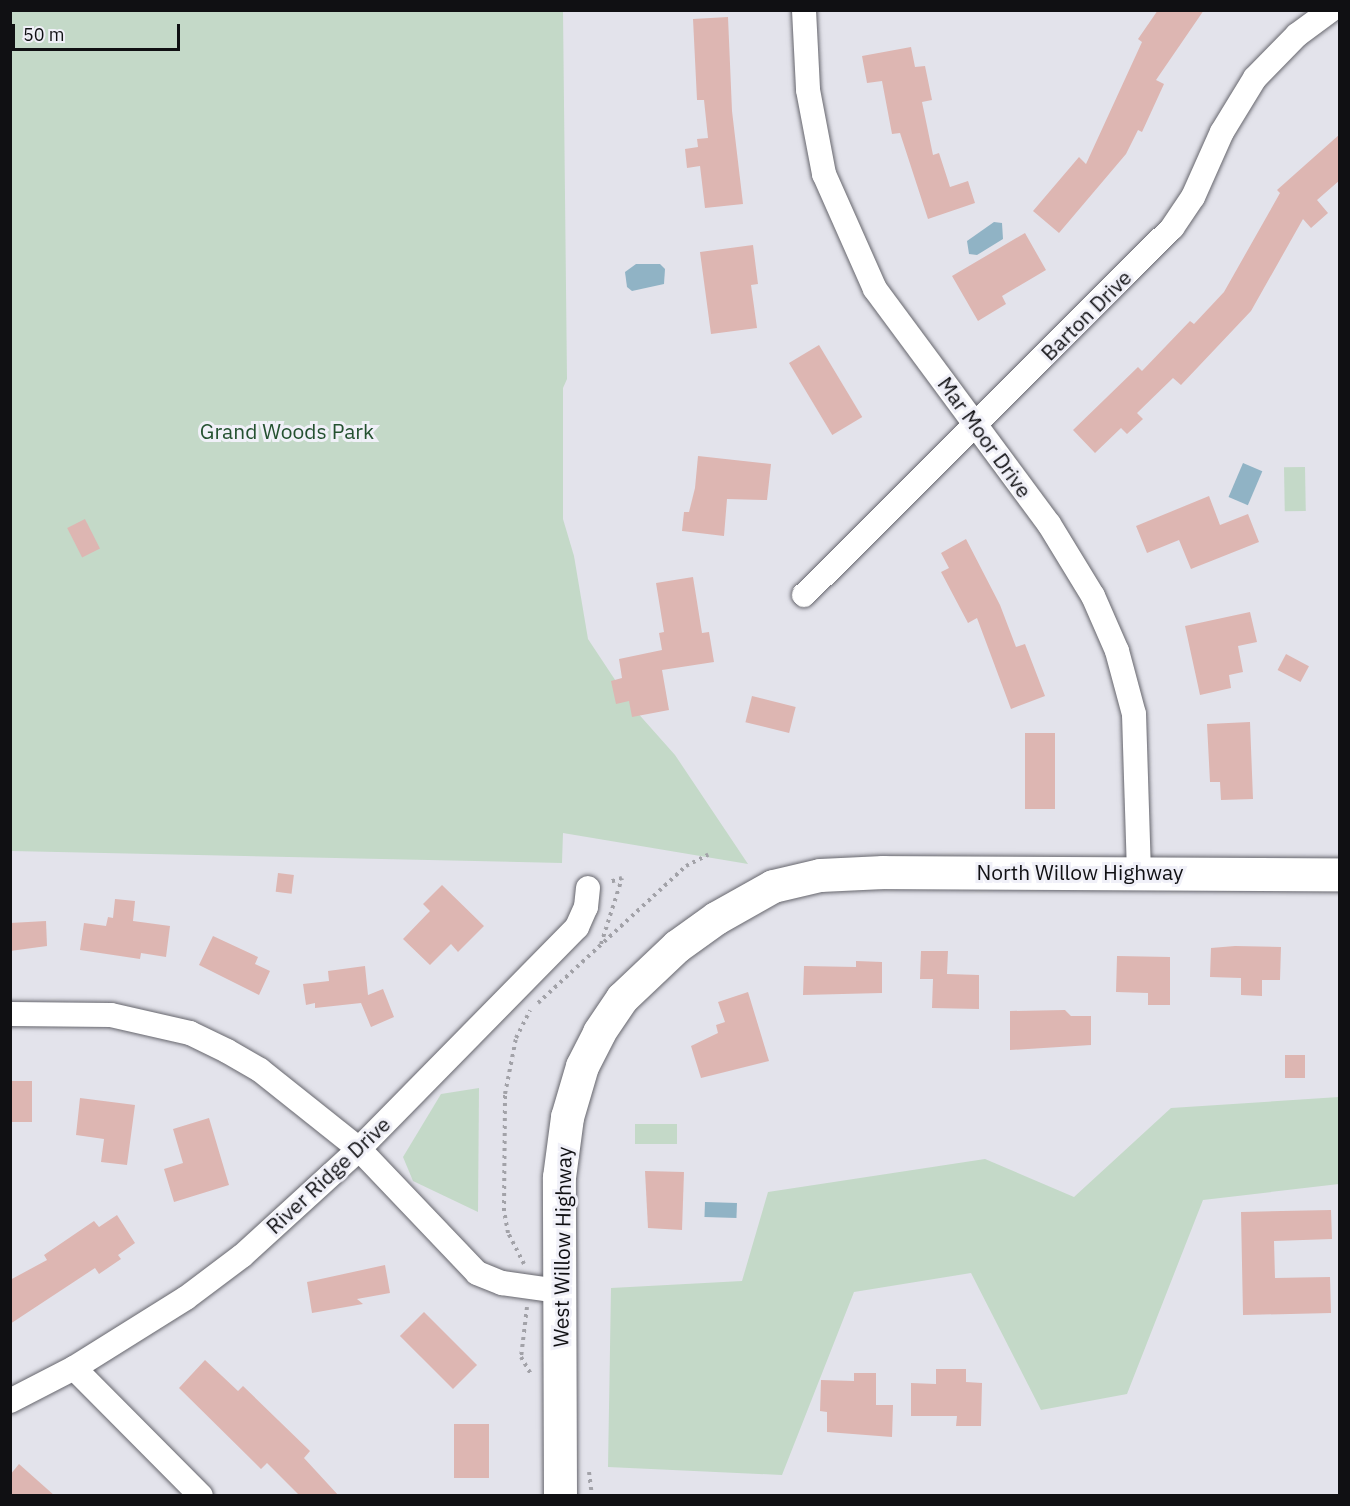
<!DOCTYPE html>
<html>
<head>
<meta charset="utf-8">
<style>
	body { margin:0 }
	#map { position:relative; width:1350px; height:1506px; overflow:hidden; background:#e3e3eb; font-family:"IBM Plex Sans",sans-serif }
	div>[style] { position:absolute }
	.green>* { inset:0; background:#c4d9c8; transform-origin:0 0 }
	.water>* { inset:0; background:#90b3c5; transform-origin:0 0 }
	.building>* { inset:0; background:#ddb6b2; transform-origin:0 0 }
	.path>* { height:4px; margin-top:-2px; transform-origin:0; background:repeating-linear-gradient(90deg,#a2a2a8 0 3px,transparent 0 7.5px) }
	.roads { filter:drop-shadow(0 0 2px #66666d) drop-shadow(0 0 2px #66666d) }
	.street>* { height:24px; margin:-12px; padding:0 12px; transform-origin:12px; border-radius:12px; background:#fff }
	.secondary>* { height:33px; margin:-16.5px; padding:0 16.5px; transform-origin:16.5px; border-radius:16.5px; background:#fff }
	span { translate:-50% -50%; white-space:nowrap; text-align:center; line-height:1.15; -webkit-text-stroke:6px #f0f0f8; paint-order:stroke }
	.street-label { font-size:21px; color:#101013 }
	.park-label { font-size:21px; color:#245130 }
	.frame { position:absolute; inset:0; border:12px solid #101013; pointer-events:none }
	.scale { position:absolute; left:12px; top:24px; width:168px; height:27px; box-sizing:border-box; border:3px solid #101013; border-top:0; padding-left:8px; font-size:18px; line-height:21px; white-space:nowrap; color:#101013; -webkit-text-stroke:4px #f0f0f8; paint-order:stroke }
</style>
</head>
<body>
<div id="map">
	<div class="green">
		<div style="clip-path:polygon(11px 11px,563px 11px,567px 379px,563px 388px,563px 519px,574px 556px,588px 639px,635px 710px,675px 755px,748px 864px,563px 833px,562px 863px,11px 851px)"></div>
		<div style="left:1305px;top:467px;width:44px;height:21px;rotate:89deg"></div>
		<div style="clip-path:polygon(479px 1088px,478px 1212px,413px 1181px,403px 1157px,441px 1094px)"></div>
		<div style="clip-path:polygon(1339px 1097px,1339px 1184px,1203px 1200px,1127px 1394px,1041px 1410px,971px 1273px,854px 1292px,782px 1475px,608px 1467px,611px 1288px,742px 1281px,768px 1192px,985px 1159px,1074px 1197px,1171px 1108px)"></div>
		<div style="left:677px;top:1124px;width:20px;height:42px;rotate:90deg"></div>
	</div>
	<div class="water">
		<div style="clip-path:polygon(994px 222px,1002px 223px,1003px 239px,977px 255px,969px 254px,967px 241px)"></div>
		<div style="clip-path:polygon(636px 264px,660px 264px,665px 269px,664px 284px,632px 291px,627px 287px,625px 272px)"></div>
		<div style="left:1243px;top:463px;width:21px;height:37px;rotate:23deg"></div>
		<div style="left:705px;top:1202px;width:32px;height:15px;rotate:2deg"></div>
	</div>
	<div class="building">
		<div style="clip-path:polygon(1158px 10px,1204px 10px,1156px 80px,1164px 84px,1142px 132px,1138px 130px,1126px 154px,1059px 233px,1033px 211px,1079px 157px,1086px 164px,1142px 42px,1138px 39px)"></div>
		<div style="clip-path:polygon(728px 17px,732px 111px,743px 204px,705px 208px,700px 166px,687px 168px,685px 149px,698px 147px,697px 139px,708px 138px,704px 100px,697px 100px,693px 19px)"></div>
		<div style="clip-path:polygon(911px 47px,915px 67px,925px 66px,932px 100px,922px 102px,933px 155px,939px 153px,950px 187px,968px 181px,975px 203px,928px 219px,900px 133px,892px 134px,882px 81px,867px 83px,862px 56px)"></div>
		<div style="clip-path:polygon(1340px 134px,1340px 180px,1317px 200px,1328px 213px,1311px 228px,1303px 219px,1251px 311px,1181px 385px,1173px 378px,1137px 413px,1143px 419px,1127px 434px,1121px 428px,1095px 453px,1073px 430px,1138px 367px,1142px 371px,1190px 321px,1194px 324px,1224px 292px,1280px 193px,1277px 190px)"></div>
		<div style="clip-path:polygon(1025px 233px,1046px 270px,1002px 296px,1006px 304px,978px 321px,952px 276px)"></div>
		<div style="clip-path:polygon(753px 245px,758px 284px,751px 285px,757px 328px,711px 334px,700px 252px)"></div>
		<div style="left:819px;top:345px;width:84px;height:35px;rotate:59deg"></div>
		<div style="clip-path:polygon(698px 456px,771px 464px,767px 500px,727px 499px,724px 536px,682px 531px,684px 512px,689px 512px,695px 488px)"></div>
		<div style="clip-path:polygon(1209px 496px,1220px 525px,1248px 514px,1259px 542px,1191px 569px,1179px 540px,1147px 553px,1136px 526px)"></div>
		<div style="left:85px;top:519px;width:33px;height:20px;rotate:63deg"></div>
		<div style="clip-path:polygon(966px 539px,1000px 605px,1016px 647px,1025px 644px,1045px 696px,1011px 709px,977px 618px,968px 623px,941px 572px,949px 568px,941px 553px)"></div>
		<div style="clip-path:polygon(693px 577px,702px 633px,709px 632px,714px 662px,662px 670px,669px 710px,632px 717px,629px 701px,616px 704px,611px 681px,622px 678px,619px 659px,662px 650px,659px 633px,664px 632px,656px 583px)"></div>
		<div style="clip-path:polygon(1250px 612px,1257px 642px,1238px 646px,1243px 672px,1229px 675px,1231px 688px,1200px 695px,1185px 626px)"></div>
		<div style="left:1286px;top:654px;width:26px;height:18px;rotate:28deg"></div>
		<div style="left:752px;top:696px;width:45px;height:27px;rotate:14deg"></div>
		<div style="clip-path:polygon(1250px 722px,1253px 799px,1221px 800px,1220px 782px,1210px 782px,1207px 724px)"></div>
		<div style="left:1055px;top:733px;width:76px;height:30px;rotate:90deg"></div>
		<div style="left:278px;top:873px;width:16px;height:19px;rotate:7deg"></div>
		<div style="clip-path:polygon(442px 885px,484px 926px,458px 952px,451px 944px,430px 965px,403px 939px,430px 911px,423px 904px)"></div>
		<div style="clip-path:polygon(115px 899px,135px 901px,133px 921px,170px 926px,166px 957px,141px 953px,140px 959px,80px 950px,84px 923px,106px 926px,108px 917px,113px 918px)"></div>
		<div style="clip-path:polygon(46px 921px,47px 946px,10px 951px,10px 923px)"></div>
		<div style="clip-path:polygon(213px 936px,258px 957px,255px 964px,270px 971px,259px 995px,199px 965px)"></div>
		<div style="clip-path:polygon(1235px 946px,1281px 947px,1280px 980px,1262px 980px,1262px 996px,1241px 995px,1241px 978px,1210px 977px,1211px 948px)"></div>
		<div style="clip-path:polygon(921px 951px,948px 951px,947px 974px,979px 975px,979px 1009px,932px 1008px,933px 979px,920px 979px)"></div>
		<div style="clip-path:polygon(1117px 956px,1170px 957px,1170px 1005px,1148px 1005px,1148px 993px,1116px 992px)"></div>
		<div style="clip-path:polygon(856px 961px,882px 962px,882px 993px,803px 995px,804px 966px,856px 967px)"></div>
		<div style="clip-path:polygon(365px 966px,368px 995px,383px 989px,394px 1017px,371px 1027px,361px 1003px,315px 1008px,315px 1003px,306px 1005px,303px 984px,329px 981px,328px 971px)"></div>
		<div style="clip-path:polygon(748px 992px,769px 1061px,701px 1078px,691px 1046px,718px 1033px,716px 1025px,725px 1022px,718px 1002px)"></div>
		<div style="clip-path:polygon(1065px 1010px,1071px 1016px,1091px 1016px,1091px 1045px,1010px 1050px,1010px 1011px)"></div>
		<div style="left:1285px;top:1055px;width:20px;height:23px"></div>
		<div style="left:10px;top:1081px;width:22px;height:41px"></div>
		<div style="clip-path:polygon(80px 1098px,135px 1105px,127px 1165px,101px 1162px,104px 1139px,76px 1135px)"></div>
		<div style="clip-path:polygon(209px 1118px,229px 1185px,174px 1202px,164px 1169px,183px 1163px,173px 1129px)"></div>
		<div style="clip-path:polygon(645px 1171px,684px 1172px,682px 1230px,648px 1228px)"></div>
		<div style="clip-path:polygon(1331px 1210px,1332px 1239px,1274px 1241px,1275px 1278px,1330px 1277px,1331px 1313px,1243px 1315px,1241px 1212px)"></div>
		<div style="clip-path:polygon(117px 1215px,135px 1243px,118px 1255px,121px 1259px,99px 1274px,95px 1268px,10px 1324px,10px 1280px,47px 1260px,44px 1255px,94px 1221px,99px 1227px)"></div>
		<div style="clip-path:polygon(385px 1265px,390px 1293px,357px 1299px,363px 1304px,312px 1313px,307px 1282px)"></div>
		<div style="left:424px;top:1312px;width:75px;height:34px;rotate:45deg"></div>
		<div style="clip-path:polygon(205px 1360px,238px 1391px,243px 1386px,310px 1451px,304px 1458px,339px 1496px,300px 1496px,267px 1463px,261px 1469px,179px 1388px)"></div>
		<div style="clip-path:polygon(936px 1369px,966px 1369px,966px 1382px,982px 1383px,981px 1426px,956px 1426px,957px 1416px,911px 1416px,911px 1383px,936px 1384px)"></div>
		<div style="clip-path:polygon(854px 1373px,876px 1373px,876px 1405px,893px 1405px,892px 1437px,827px 1432px,827px 1412px,820px 1411px,821px 1380px,854px 1381px)"></div>
		<div style="left:454px;top:1424px;width:35px;height:54px"></div>
		<div style="clip-path:polygon(19px 1464px,55px 1496px,10px 1496px,10px 1475px)"></div>
	</div>
	<div class="path">
		<div style="left:601px;top:944px;width:69px;rotate:-72.3deg"></div>
		<div style="left:622px;top:878px;width:13px;rotate:162deg"></div>
		<div style="left:538px;top:1003px;width:202px;rotate:-42.8deg"></div>
		<div style="left:686px;top:866px;width:25px;rotate:-27deg"></div>
		<div style="left:524px;top:1264px;width:35px;rotate:-117deg"></div>
		<div style="left:508px;top:1233px;width:22px;rotate:-100deg"></div>
		<div style="left:504px;top:1211px;width:117px;rotate:-89.5deg"></div>
		<div style="left:505px;top:1094px;width:57px;rotate:-78.9deg"></div>
		<div style="left:516px;top:1038px;width:31px;rotate:-63deg"></div>
		<div style="left:527px;top:1307px;width:50px;rotate:96.8deg"></div>
		<div style="left:521px;top:1357px;width:20px;rotate:60deg"></div>
		<div style="left:589px;top:1472px;width:24px;rotate:83deg"></div>
	</div>
	<div class="roads">
		<div class="street">
			<div style="left:804px;top:10px;width:80px;rotate:87.1deg"></div>
			<div style="left:808px;top:90px;width:86px;rotate:79.2deg"></div>
			<div style="left:824px;top:174px;width:126px;rotate:66.1deg"></div>
			<div style="left:875px;top:289px;width:292px;rotate:53.5deg"></div>
			<div style="left:1049px;top:524px;width:84px;rotate:58.6deg"></div>
			<div style="left:1093px;top:596px;width:60px;rotate:66.4deg"></div>
			<div style="left:1117px;top:651px;width:65px;rotate:74.9deg"></div>
			<div style="left:1134px;top:714px;width:158px;rotate:88.2deg"></div>
			<div style="left:804px;top:595px;width:520px;rotate:-44.92deg"></div>
			<div style="left:1172px;top:228px;width:37px;rotate:-56deg"></div>
			<div style="left:1193px;top:197px;width:71px;rotate:-66deg"></div>
			<div style="left:1222px;top:132px;width:63px;rotate:-58.6deg"></div>
			<div style="left:1255px;top:78px;width:60px;rotate:-45.7deg"></div>
			<div style="left:1297px;top:35px;width:42px;rotate:-36.3deg"></div>
			<div style="left:10px;top:1014px;width:101px;rotate:0.6deg"></div>
			<div style="left:111px;top:1015px;width:81px;rotate:12.8deg"></div>
			<div style="left:190px;top:1033px;width:41px;rotate:25.9deg"></div>
			<div style="left:227px;top:1051px;width:38px;rotate:30deg"></div>
			<div style="left:260px;top:1070px;width:127px;rotate:38.6deg"></div>
			<div style="left:359px;top:1149px;width:171px;rotate:46.4deg"></div>
			<div style="left:477px;top:1273px;width:27px;rotate:22deg"></div>
			<div style="left:502px;top:1283px;width:58px;rotate:8deg"></div>
			<div style="left:74px;top:1368px;width:180px;rotate:45.2deg"></div>
			<div style="left:10px;top:1401px;width:72px;rotate:-27.3deg"></div>
			<div style="left:74px;top:1368px;width:132px;rotate:-32deg"></div>
			<div style="left:186px;top:1298px;width:70px;rotate:-36.9deg"></div>
			<div style="left:242px;top:1256px;width:159px;rotate:-42.4deg"></div>
			<div style="left:359px;top:1149px;width:311px;rotate:-45.5deg"></div>
			<div style="left:577px;top:927px;width:22px;rotate:-66deg"></div>
			<div style="left:586px;top:907px;width:19px;rotate:-84deg"></div>
		</div>
		<div class="secondary">
			<div style="left:560px;top:1496px;width:319px;rotate:-90.2deg"></div>
			<div style="left:559px;top:1177px;width:61px;rotate:-82.4deg"></div>
			<div style="left:567px;top:1117px;width:53px;rotate:-73.6deg"></div>
			<div style="left:582px;top:1066px;width:38px;rotate:-63deg"></div>
			<div style="left:599px;top:1032px;width:41px;rotate:-55.9deg"></div>
			<div style="left:622px;top:998px;width:76px;rotate:-43.4deg"></div>
			<div style="left:677px;top:946px;width:48px;rotate:-35.7deg"></div>
			<div style="left:716px;top:918px;width:65px;rotate:-29.3deg"></div>
			<div style="left:773px;top:886px;width:48px;rotate:-13.2deg"></div>
			<div style="left:820px;top:875px;width:63px;rotate:-2.7deg"></div>
			<div style="left:883px;top:872px;width:457px;rotate:0.3deg"></div>
		</div>
	</div>
	<div class="street-label">
		<span style="left:1086px;top:315px;rotate:-45deg">Barton Drive</span>
		<span style="left:985px;top:437px;rotate:54deg">Mar Moor Drive</span>
		<span style="left:1080px;top:872px">North Willow Highway</span>
		<span style="left:328px;top:1175px;rotate:-43deg">River Ridge Drive</span>
		<span style="left:562px;top:1247px;rotate:-89deg">West Willow Highway</span>
	</div>
	<div class="park-label">
		<span style="left:287px;top:431px">Grand Woods Park</span>
	</div>
	<div class="frame"></div>
	<div class="scale">50 m</div>
</div>
</body>
</html>
